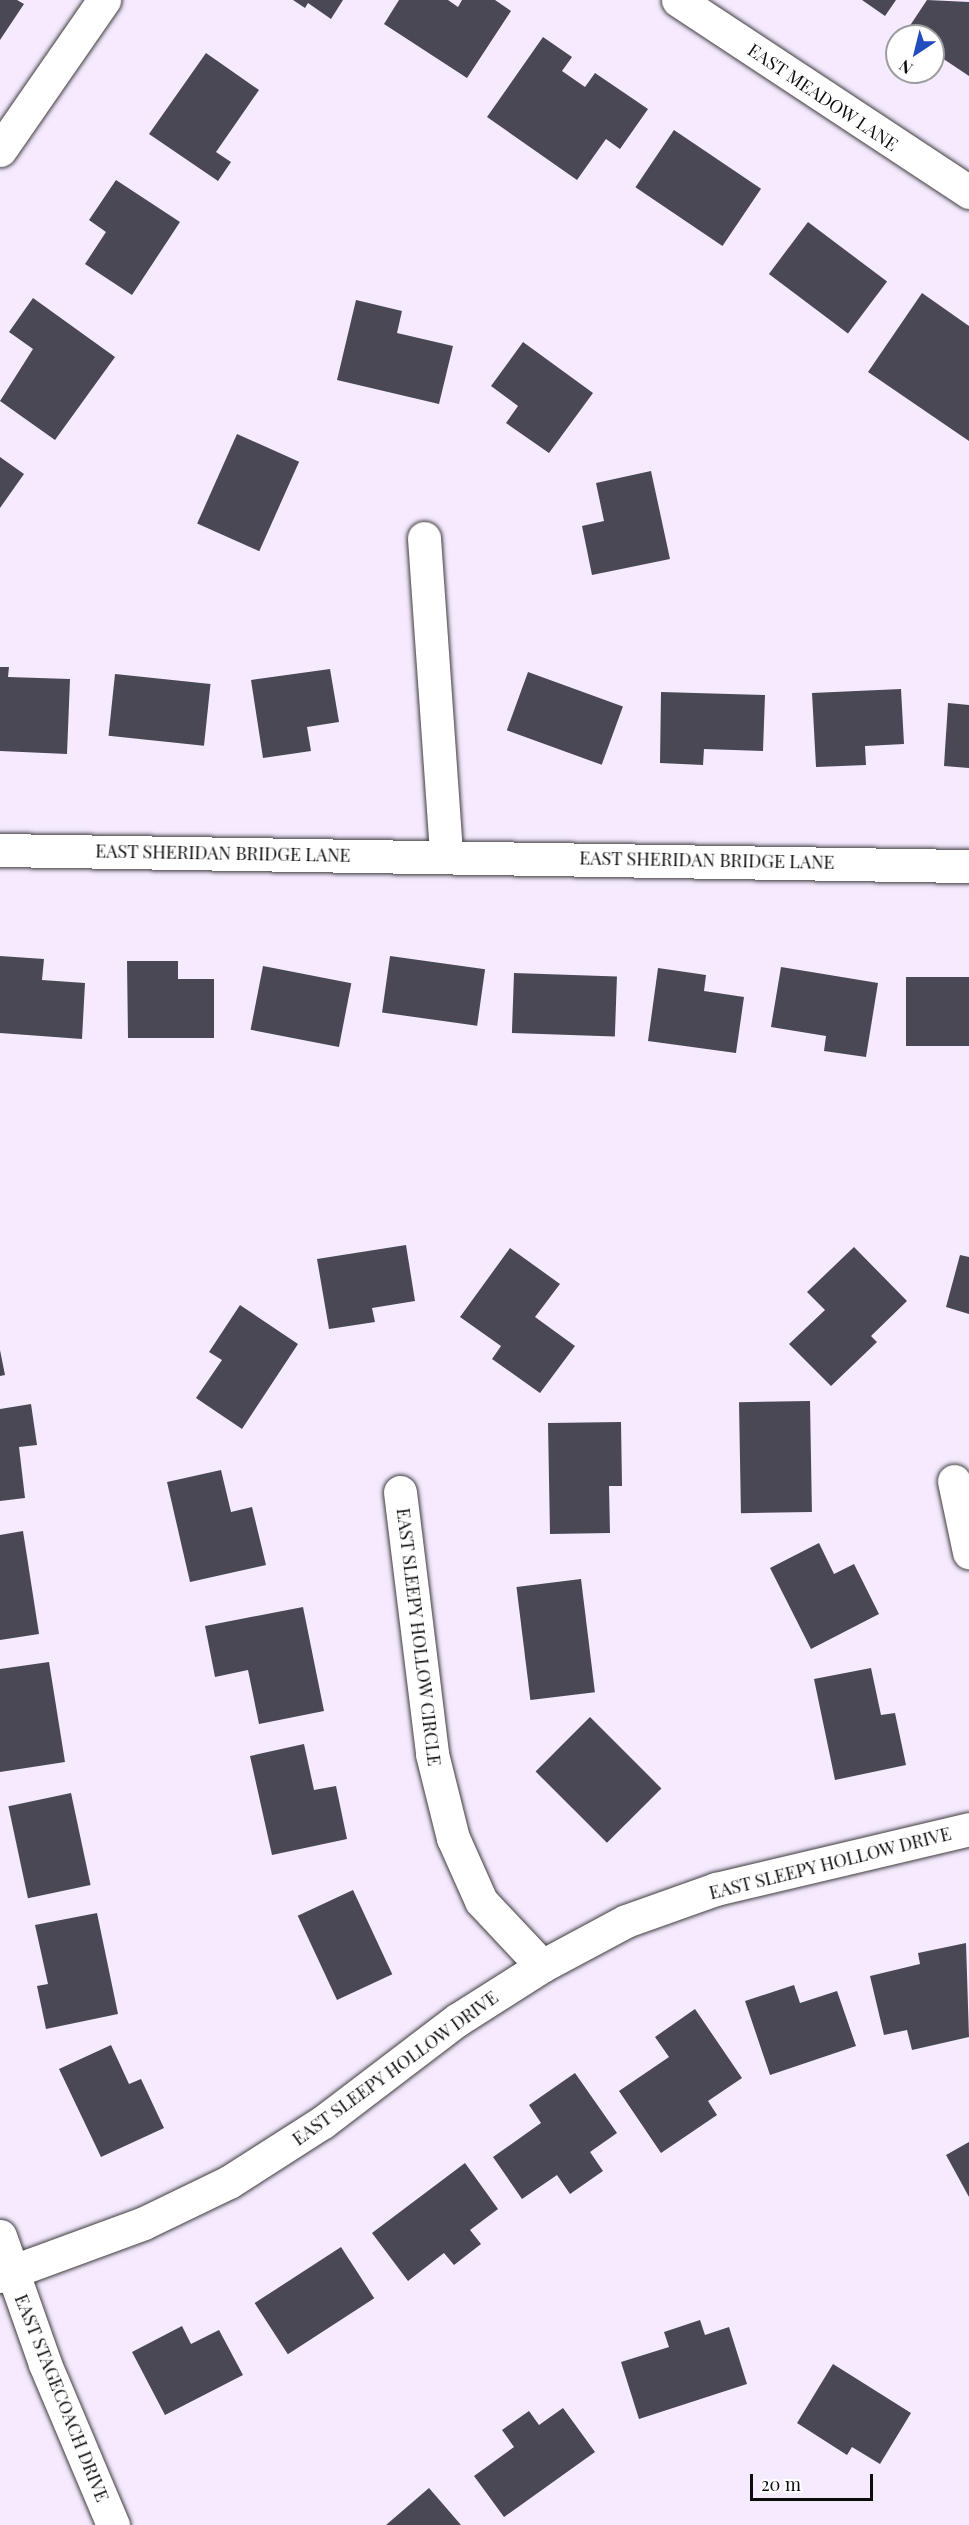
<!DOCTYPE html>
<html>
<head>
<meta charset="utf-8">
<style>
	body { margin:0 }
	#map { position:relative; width:969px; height:2525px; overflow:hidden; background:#f6eaff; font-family:"Playfair Display",serif }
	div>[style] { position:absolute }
	.building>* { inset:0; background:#4a4854; transform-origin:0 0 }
	.roads { filter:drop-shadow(0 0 2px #3e3e3e) drop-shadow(0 0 2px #3e3e3e) }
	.minor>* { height:33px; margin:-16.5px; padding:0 16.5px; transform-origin:16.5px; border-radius:16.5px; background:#fff }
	span { translate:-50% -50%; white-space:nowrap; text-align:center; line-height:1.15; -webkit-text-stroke:6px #fff; paint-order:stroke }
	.street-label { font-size:18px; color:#0b0b0b }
	.north { position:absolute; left:885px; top:24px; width:60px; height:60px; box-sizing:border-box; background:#fff; border:2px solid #9d9d9d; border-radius:50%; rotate:215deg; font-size:16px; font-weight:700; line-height:24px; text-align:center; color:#0b0b0b }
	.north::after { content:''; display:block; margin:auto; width:21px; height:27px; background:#224dbd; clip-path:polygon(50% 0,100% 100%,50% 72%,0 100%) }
	.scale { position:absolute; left:750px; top:2474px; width:123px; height:27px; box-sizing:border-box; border:3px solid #0b0b0b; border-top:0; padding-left:8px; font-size:18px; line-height:21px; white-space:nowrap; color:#0b0b0b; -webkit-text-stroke:4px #fff; paint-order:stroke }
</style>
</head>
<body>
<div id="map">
	<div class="building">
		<div style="clip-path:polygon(0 0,17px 0,24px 4px,0 40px)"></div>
		<div style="clip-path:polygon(293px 0,343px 0,331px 19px,308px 3px,305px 8px)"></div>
		<div style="clip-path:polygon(399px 0,448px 0,458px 7px,462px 0,495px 0,511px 11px,467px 78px,384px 24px)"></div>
		<div style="clip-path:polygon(862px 0,896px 0,885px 16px)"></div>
		<div style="clip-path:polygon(927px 0,969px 2px,969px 76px,933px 52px,933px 36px,905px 33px)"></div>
		<div style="clip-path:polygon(543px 37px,572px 57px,562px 71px,585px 87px,595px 73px,648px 109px,620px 149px,606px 139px,577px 180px,487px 117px)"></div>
		<div style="clip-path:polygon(206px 53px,259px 90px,216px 152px,231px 162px,218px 181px,149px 134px)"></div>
		<div style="left:674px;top:130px;width:105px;height:69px;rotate:34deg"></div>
		<div style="clip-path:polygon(116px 180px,180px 222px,132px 295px,85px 264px,106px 232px,89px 220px)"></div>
		<div style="left:808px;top:222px;width:99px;height:65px;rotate:37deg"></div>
		<div style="clip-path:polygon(922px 293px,969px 326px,969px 441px,868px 372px)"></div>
		<div style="clip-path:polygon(33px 298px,115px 357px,55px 440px,0 401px,33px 349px,9px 332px)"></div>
		<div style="clip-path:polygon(356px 300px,402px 311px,397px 333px,453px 346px,439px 404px,337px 380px)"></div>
		<div style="clip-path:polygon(523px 342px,593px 393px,549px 453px,506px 423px,518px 406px,491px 386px)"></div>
		<div style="left:237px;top:434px;width:68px;height:98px;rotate:24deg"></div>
		<div style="clip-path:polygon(0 457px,24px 474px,0 508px)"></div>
		<div style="clip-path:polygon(651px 471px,670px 559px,592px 575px,582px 526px,604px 521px,596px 483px)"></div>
		<div style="clip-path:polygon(0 667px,9px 667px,8px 677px,70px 679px,67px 754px,0 751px)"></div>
		<div style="clip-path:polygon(330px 669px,339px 722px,307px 727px,311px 751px,263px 758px,251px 680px)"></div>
		<div style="left:528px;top:672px;width:101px;height:62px;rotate:20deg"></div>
		<div style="left:115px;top:674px;width:96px;height:62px;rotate:6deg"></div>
		<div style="clip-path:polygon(901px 689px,904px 744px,865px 746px,866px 765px,816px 767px,812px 693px)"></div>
		<div style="clip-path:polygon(661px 692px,765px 695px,763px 751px,704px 749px,703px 765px,660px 763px)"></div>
		<div style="clip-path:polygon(948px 703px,969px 705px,969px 768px,944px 766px)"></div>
		<div style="clip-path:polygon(0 956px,44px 959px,42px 980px,85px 983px,82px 1039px,0 1033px)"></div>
		<div style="left:390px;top:956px;width:96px;height:57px;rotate:8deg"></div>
		<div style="clip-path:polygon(127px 961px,178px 961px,178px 979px,214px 979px,214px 1038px,128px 1038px)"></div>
		<div style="left:263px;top:966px;width:90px;height:65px;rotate:11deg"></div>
		<div style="clip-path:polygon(781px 967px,878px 983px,866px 1057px,824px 1051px,826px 1036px,771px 1027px)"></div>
		<div style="clip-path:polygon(658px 968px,706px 975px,704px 991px,744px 997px,736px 1053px,648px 1041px)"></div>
		<div style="left:514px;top:973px;width:103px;height:60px;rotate:2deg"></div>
		<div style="left:906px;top:977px;width:63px;height:69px"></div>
		<div style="clip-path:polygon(406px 1245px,415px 1301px,372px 1308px,375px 1322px,329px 1329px,317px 1259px)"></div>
		<div style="clip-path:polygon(854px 1247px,907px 1301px,871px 1336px,877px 1342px,831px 1386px,789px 1344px,825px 1310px,807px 1292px)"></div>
		<div style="clip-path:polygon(510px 1248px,560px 1284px,535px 1317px,575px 1346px,540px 1393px,492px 1359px,501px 1346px,460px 1317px)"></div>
		<div style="clip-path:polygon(960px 1255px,969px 1257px,969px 1314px,946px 1307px)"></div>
		<div style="clip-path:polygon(240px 1305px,298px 1344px,242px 1429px,196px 1398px,222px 1360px,209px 1352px)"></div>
		<div style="clip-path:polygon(0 1350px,5px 1375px,0 1376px)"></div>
		<div style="left:810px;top:1401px;width:111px;height:71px;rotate:89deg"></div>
		<div style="clip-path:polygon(31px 1404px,37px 1445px,19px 1447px,25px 1498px,0 1501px,0 1409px)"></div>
		<div style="clip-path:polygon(621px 1422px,622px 1486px,609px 1486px,610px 1533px,550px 1534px,548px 1423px)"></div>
		<div style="clip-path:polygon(221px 1470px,231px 1512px,252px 1507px,266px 1565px,190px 1582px,167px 1482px)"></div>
		<div style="clip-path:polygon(23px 1531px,39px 1634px,0 1640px,0 1535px)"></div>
		<div style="clip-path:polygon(819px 1543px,834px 1574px,854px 1564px,879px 1614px,811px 1649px,770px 1568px)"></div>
		<div style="left:581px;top:1579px;width:114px;height:65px;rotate:83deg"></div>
		<div style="clip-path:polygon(303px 1607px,324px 1711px,259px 1724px,248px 1670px,215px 1677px,205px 1626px)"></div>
		<div style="clip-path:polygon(49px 1662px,65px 1762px,0 1772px,0 1669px)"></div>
		<div style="clip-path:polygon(871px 1668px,881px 1715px,895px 1713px,906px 1765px,835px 1780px,814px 1679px)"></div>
		<div style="left:590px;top:1717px;width:101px;height:77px;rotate:45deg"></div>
		<div style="clip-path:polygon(304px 1744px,314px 1790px,336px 1786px,347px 1839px,272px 1855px,250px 1756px)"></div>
		<div style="left:71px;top:1793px;width:94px;height:64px;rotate:78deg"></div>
		<div style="left:353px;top:1890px;width:93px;height:61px;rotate:65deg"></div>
		<div style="clip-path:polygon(97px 1913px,118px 2014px,46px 2029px,37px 1986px,48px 1984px,35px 1925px)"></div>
		<div style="clip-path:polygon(966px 1943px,969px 2037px,912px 2050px,907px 2030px,884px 2035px,870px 1976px,920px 1964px,918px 1953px)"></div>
		<div style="clip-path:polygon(794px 1985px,800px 2003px,837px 1991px,856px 2046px,770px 2075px,745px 2001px)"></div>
		<div style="clip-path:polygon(695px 2009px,742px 2078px,708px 2101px,717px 2115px,661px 2153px,619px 2091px,669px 2057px,655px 2037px)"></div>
		<div style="clip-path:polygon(111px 2045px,129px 2084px,141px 2079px,164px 2128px,101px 2157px,59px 2069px)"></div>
		<div style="clip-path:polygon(575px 2073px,617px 2133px,590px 2152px,603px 2171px,570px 2194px,557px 2175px,522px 2199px,493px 2157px,541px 2123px,529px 2105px)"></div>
		<div style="clip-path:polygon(969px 2142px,969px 2197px,946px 2155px)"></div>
		<div style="clip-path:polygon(465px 2163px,498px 2209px,470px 2230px,481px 2244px,454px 2265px,444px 2253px,408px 2281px,372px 2233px)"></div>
		<div style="left:341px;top:2247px;width:61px;height:103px;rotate:57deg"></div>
		<div style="clip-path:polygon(700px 2320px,705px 2335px,729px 2327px,747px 2384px,639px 2419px,621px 2362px,669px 2347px,664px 2332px)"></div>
		<div style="clip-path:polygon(182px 2326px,191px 2344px,219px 2330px,243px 2375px,165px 2415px,132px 2352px)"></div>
		<div style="clip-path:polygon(833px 2364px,911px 2413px,880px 2464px,852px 2447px,847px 2455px,797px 2423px)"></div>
		<div style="clip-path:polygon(563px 2408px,595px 2452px,504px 2517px,474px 2476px,514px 2447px,502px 2430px,529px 2411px,539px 2425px)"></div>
		<div style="clip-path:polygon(429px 2488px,461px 2525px,386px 2525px)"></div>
	</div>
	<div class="roads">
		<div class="minor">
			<div style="left:678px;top:0;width:349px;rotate:33.4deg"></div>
			<div style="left:0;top:150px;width:183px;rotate:-55.3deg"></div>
			<div style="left:424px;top:538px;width:317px;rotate:86deg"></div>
			<div style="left:0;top:850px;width:969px;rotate:0.95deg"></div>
			<div style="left:954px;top:1481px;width:73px;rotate:78.1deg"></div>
			<div style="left:400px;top:1492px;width:264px;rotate:83deg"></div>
			<div style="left:432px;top:1754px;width:87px;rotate:76deg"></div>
			<div style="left:453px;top:1838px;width:69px;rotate:66deg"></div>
			<div style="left:481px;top:1901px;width:89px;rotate:46.8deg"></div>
			<div style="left:0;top:2236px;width:136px;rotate:70.6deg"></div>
			<div style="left:45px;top:2364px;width:175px;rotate:67.1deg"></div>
			<div style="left:0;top:2276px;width:153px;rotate:-20.2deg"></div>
			<div style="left:144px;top:2223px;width:94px;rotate:-25.8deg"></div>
			<div style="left:229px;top:2182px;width:112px;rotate:-32.6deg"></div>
			<div style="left:323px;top:2122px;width:168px;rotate:-37.3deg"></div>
			<div style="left:457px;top:2020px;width:101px;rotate:-32.4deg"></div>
			<div style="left:542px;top:1966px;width:95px;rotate:-28.2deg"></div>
			<div style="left:626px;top:1921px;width:96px;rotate:-19.6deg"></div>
			<div style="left:716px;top:1889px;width:260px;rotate:-13.3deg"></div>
		</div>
	</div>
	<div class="street-label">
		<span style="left:823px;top:97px;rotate:34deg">EAST MEADOW LANE</span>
		<span style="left:223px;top:853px;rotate:1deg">EAST SHERIDAN BRIDGE LANE</span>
		<span style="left:707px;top:860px;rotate:1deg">EAST SHERIDAN BRIDGE LANE</span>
		<span style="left:419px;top:1637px;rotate:83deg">EAST SLEEPY HOLLOW CIRCLE</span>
		<span style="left:830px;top:1863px;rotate:-14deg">EAST SLEEPY HOLLOW DRIVE</span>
		<span style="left:395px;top:2068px;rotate:-36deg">EAST SLEEPY HOLLOW DRIVE</span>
		<span style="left:62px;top:2398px;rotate:68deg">EAST STAGECOACH DRIVE</span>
	</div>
	<div class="north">N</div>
	<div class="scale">20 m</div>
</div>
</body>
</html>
